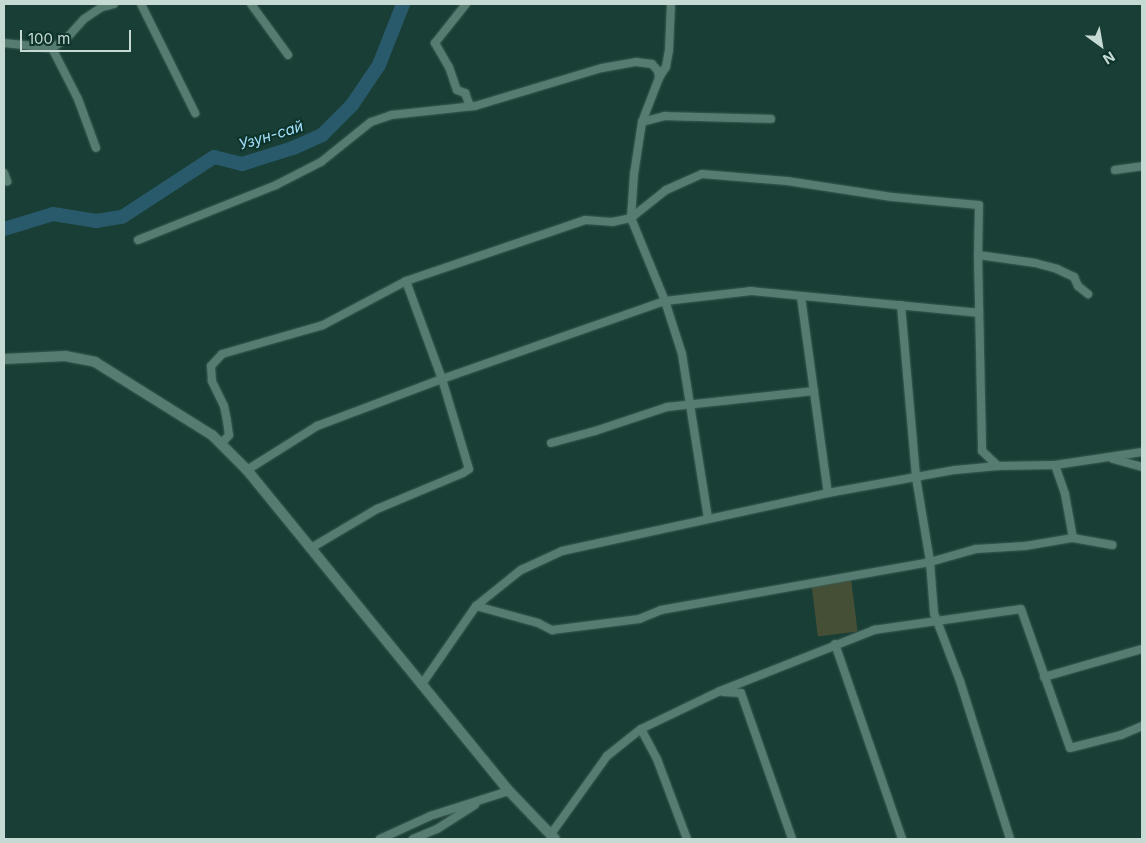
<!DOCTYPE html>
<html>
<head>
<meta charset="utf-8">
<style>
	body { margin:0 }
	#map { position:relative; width:1146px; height:843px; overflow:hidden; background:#193e35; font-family:Inter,sans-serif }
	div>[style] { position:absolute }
	.green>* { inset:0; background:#454f35; transform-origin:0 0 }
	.river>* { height:14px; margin:-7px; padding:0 7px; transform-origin:7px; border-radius:7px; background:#295a6c }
	.roads { filter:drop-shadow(0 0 1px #3b5b53) drop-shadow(0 0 1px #3b5b53) }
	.minor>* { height:8px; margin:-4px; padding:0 4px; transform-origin:4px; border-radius:4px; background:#567c71 }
	.tertiary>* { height:10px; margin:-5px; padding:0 5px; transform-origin:5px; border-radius:5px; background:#567c71 }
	span { translate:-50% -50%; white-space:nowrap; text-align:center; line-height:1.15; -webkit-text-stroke:4px #0d332b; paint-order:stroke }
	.water-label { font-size:15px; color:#a2e0fa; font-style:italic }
	.frame { position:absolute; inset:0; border:5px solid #c6dad4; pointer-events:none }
	.north { position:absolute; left:1076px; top:20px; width:50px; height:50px; -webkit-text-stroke:4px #0d332b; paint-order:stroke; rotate:148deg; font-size:14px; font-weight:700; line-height:20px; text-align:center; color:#c6dad4 }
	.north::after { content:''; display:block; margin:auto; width:18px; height:22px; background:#c6dad4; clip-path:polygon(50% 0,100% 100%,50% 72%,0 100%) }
	.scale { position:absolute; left:20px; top:30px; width:111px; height:22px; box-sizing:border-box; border:2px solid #c6dad4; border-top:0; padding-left:6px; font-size:15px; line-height:18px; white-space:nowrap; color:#c6dad4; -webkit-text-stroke:4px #0d332b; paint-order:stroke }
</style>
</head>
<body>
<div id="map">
	<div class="green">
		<div style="left:851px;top:578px;width:54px;height:40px;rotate:83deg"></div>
	</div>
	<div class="river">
		<div style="left:4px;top:229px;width:51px;rotate:-17deg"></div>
		<div style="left:53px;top:214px;width:44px;rotate:9.2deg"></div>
		<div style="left:96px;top:221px;width:26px;rotate:-9deg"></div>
		<div style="left:122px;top:217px;width:110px;rotate:-33.1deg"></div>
		<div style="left:214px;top:157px;width:29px;rotate:14deg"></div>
		<div style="left:242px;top:164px;width:53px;rotate:-17.4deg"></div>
		<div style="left:293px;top:148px;width:32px;rotate:-24deg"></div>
		<div style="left:322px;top:135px;width:42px;rotate:-45deg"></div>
		<div style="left:352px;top:105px;width:48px;rotate:-56deg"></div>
		<div style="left:379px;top:65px;width:66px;rotate:-68.5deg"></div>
	</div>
	<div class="roads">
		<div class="minor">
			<div style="left:141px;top:4px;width:122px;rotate:63.6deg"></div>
			<div style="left:251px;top:4px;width:63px;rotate:54deg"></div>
			<div style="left:466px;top:4px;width:50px;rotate:128.5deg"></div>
			<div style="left:435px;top:43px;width:28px;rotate:60deg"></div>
			<div style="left:449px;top:67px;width:24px;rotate:71deg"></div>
			<div style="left:457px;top:90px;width:9px;rotate:21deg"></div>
			<div style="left:465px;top:93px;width:14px;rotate:69deg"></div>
			<div style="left:4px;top:43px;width:48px;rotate:5.9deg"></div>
			<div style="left:52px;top:48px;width:17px;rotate:-33deg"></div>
			<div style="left:66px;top:39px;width:27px;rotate:-48deg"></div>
			<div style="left:84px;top:19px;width:22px;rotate:-34deg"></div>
			<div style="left:102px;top:7px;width:12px;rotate:-14deg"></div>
			<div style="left:52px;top:48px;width:57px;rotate:63deg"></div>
			<div style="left:78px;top:99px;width:52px;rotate:69.8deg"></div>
			<div style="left:659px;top:78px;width:13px;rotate:-58deg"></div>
			<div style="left:666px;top:67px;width:17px;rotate:-80deg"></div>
			<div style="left:669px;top:50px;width:46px;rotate:-87.5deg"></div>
			<div style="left:642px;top:122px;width:24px;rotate:-15deg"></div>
			<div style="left:665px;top:116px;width:106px;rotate:1.6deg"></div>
			<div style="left:1115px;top:170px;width:27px;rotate:-8deg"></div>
			<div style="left:4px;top:173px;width:9px;rotate:69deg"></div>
			<div style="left:138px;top:240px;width:149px;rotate:-21.7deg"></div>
			<div style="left:276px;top:185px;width:51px;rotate:-27.1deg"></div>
			<div style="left:321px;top:162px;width:64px;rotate:-38.7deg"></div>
			<div style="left:371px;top:122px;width:21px;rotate:-19deg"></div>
			<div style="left:391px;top:115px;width:84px;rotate:-6.1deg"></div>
			<div style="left:475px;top:106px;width:133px;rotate:-16.7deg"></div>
			<div style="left:602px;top:68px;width:35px;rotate:-10deg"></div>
			<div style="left:636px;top:62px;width:16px;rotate:7deg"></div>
			<div style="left:652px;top:64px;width:9px;rotate:49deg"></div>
			<div style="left:658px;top:71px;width:7px;rotate:82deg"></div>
			<div style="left:659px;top:78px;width:47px;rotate:111.1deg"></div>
			<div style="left:642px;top:122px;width:53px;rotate:98.7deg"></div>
			<div style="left:634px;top:174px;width:44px;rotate:93.9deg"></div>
			<div style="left:631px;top:218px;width:90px;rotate:67.7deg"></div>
			<div style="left:665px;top:301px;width:56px;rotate:72.2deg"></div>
			<div style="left:682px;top:354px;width:167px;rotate:81deg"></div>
			<div style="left:978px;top:255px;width:58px;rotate:8deg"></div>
			<div style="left:1035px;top:263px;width:23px;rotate:15deg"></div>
			<div style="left:1057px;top:269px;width:19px;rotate:25deg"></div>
			<div style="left:1074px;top:277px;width:10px;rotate:66deg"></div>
			<div style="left:1078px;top:286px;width:13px;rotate:39deg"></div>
			<div style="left:801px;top:297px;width:198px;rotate:82.2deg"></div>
			<div style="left:901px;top:305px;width:173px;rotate:85deg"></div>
			<div style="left:916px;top:477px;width:86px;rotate:80.6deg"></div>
			<div style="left:930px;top:562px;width:51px;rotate:85.5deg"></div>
			<div style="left:934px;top:613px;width:73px;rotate:69.1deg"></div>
			<div style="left:960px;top:681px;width:166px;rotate:72.4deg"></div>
			<div style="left:551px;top:443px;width:46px;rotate:-15.3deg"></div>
			<div style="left:595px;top:431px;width:76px;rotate:-18.4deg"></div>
			<div style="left:667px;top:407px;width:148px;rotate:-6.2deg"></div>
			<div style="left:221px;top:444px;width:12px;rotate:-48deg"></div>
			<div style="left:229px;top:435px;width:14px;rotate:-98deg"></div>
			<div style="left:227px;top:421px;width:15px;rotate:-101deg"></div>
			<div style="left:224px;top:406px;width:28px;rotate:-116deg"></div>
			<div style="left:212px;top:381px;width:15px;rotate:-94deg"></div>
			<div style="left:211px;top:366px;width:16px;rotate:-47deg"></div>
			<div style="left:222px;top:354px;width:105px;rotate:-16deg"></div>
			<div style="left:323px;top:325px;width:94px;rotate:-27.9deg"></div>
			<div style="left:406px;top:281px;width:189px;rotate:-18.8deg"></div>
			<div style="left:585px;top:220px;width:27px;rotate:4deg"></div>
			<div style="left:612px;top:222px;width:19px;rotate:-12deg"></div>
			<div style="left:631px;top:218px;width:45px;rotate:-38.7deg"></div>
			<div style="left:666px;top:190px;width:39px;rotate:-24deg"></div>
			<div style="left:702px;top:174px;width:85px;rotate:4.7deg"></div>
			<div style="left:787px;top:181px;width:106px;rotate:8.7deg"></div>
			<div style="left:892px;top:197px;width:87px;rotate:5.3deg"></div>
			<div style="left:979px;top:205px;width:50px;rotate:91.1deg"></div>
			<div style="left:978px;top:255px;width:196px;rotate:88.8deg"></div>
			<div style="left:982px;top:451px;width:22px;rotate:43deg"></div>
			<div style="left:998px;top:466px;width:57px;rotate:-1deg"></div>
			<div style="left:1055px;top:465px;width:88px;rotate:-8.5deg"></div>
			<div style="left:1113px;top:459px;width:30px;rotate:15deg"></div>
			<div style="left:1055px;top:465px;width:31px;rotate:71deg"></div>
			<div style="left:1065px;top:494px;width:45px;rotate:79.7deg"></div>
			<div style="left:247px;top:470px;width:83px;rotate:-32.2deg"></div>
			<div style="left:317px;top:426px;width:134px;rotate:-20.6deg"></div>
			<div style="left:442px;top:379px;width:236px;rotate:-19.3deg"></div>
			<div style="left:665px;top:301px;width:87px;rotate:-6.6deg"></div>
			<div style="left:751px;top:291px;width:229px;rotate:5.5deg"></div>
			<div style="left:311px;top:548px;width:77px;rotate:-30.6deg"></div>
			<div style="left:377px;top:509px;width:93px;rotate:-22.7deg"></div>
			<div style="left:463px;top:473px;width:7px;rotate:-34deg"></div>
			<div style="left:469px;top:469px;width:94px;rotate:-106.7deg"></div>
			<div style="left:442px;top:379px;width:104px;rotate:-110.2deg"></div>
			<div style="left:476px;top:606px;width:64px;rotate:15.3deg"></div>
			<div style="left:538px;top:623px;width:16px;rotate:27deg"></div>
			<div style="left:552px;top:630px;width:88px;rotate:-7.2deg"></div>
			<div style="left:639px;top:619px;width:24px;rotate:-22deg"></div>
			<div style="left:661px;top:610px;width:273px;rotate:-10.1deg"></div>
			<div style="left:930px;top:562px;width:48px;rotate:-15.8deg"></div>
			<div style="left:976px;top:549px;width:49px;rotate:-3.5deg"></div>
			<div style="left:1025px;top:546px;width:49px;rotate:-9.5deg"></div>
			<div style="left:1073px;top:538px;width:40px;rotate:10deg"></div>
			<div style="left:835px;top:644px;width:206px;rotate:71deg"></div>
			<div style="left:1044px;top:677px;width:102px;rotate:-15.9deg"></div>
			<div style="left:422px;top:684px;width:95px;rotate:-55.3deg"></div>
			<div style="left:476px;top:606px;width:58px;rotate:-38.7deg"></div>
			<div style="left:521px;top:570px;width:45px;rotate:-24.9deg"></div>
			<div style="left:562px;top:551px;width:272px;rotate:-12.3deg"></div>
			<div style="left:828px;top:493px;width:129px;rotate:-10.3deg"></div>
			<div style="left:955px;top:470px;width:43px;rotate:-5.3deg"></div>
			<div style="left:723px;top:692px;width:18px;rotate:3deg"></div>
			<div style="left:741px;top:693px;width:155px;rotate:70.7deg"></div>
			<div style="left:641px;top:729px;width:34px;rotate:62deg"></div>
			<div style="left:657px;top:759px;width:85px;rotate:69.4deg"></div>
			<div style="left:551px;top:834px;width:96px;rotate:-54.3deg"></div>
			<div style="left:607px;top:756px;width:43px;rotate:-38.5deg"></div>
			<div style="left:641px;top:729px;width:88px;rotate:-25.7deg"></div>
			<div style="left:720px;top:691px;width:166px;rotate:-21.6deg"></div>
			<div style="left:874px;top:630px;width:148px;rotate:-8.1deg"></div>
			<div style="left:1021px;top:609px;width:147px;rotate:70.6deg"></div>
			<div style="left:1070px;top:748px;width:53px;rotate:-14.3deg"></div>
			<div style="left:1121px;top:735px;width:23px;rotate:-23deg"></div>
			<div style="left:380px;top:839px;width:55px;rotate:-24.7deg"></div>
			<div style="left:430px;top:816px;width:83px;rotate:-17.6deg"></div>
			<div style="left:413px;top:839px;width:26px;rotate:-23deg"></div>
			<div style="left:437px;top:829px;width:45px;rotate:-32.3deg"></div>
		</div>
		<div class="tertiary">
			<div style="left:4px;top:359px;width:61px;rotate:-2.8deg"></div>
			<div style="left:65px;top:356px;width:31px;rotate:11deg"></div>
			<div style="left:95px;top:362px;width:138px;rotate:32deg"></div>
			<div style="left:212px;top:435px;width:49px;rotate:45deg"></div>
			<div style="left:247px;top:470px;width:414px;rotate:50.8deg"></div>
			<div style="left:509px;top:791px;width:66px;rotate:46.2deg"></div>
		</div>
	</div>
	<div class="water-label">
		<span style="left:271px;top:135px;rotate:-17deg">Узун-сай</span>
	</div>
	<div class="frame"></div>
	<div class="north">N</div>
	<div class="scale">100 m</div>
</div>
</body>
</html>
